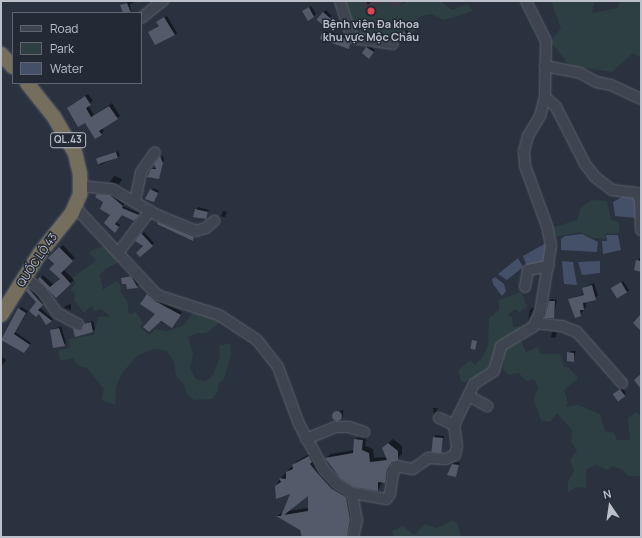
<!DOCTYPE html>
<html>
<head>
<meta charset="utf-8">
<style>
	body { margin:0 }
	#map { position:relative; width:642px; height:538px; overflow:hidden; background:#2a3240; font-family:Manrope,sans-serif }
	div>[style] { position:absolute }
	.medical>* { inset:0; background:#3b3945 }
	.green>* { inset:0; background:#2d3f42 }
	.water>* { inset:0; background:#445068 }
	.shadow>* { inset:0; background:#0007; transform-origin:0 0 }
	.building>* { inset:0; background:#545a6a; transform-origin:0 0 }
	.round { border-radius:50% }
	.roads { filter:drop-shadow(0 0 1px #5c626d) drop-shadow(0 0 1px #5c626d) }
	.minor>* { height:10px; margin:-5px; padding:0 5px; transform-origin:5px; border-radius:5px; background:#3e4450 }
	.highway>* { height:14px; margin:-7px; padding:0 7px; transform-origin:7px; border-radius:7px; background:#756e5c }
	.dots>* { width:11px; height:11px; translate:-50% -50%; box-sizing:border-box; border:2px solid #232935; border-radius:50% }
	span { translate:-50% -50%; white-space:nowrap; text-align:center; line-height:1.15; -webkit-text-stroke:3px #232935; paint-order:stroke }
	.shield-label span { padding:1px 3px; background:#232935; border:1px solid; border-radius:3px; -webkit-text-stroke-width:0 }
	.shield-label { font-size:10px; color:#bbc0ca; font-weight:700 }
	.poi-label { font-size:11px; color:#bbc0ca; font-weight:700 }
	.street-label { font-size:11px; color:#bbc0ca }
	.frame { position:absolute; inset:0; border:2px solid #bbc0ca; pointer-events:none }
	.legend { position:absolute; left:12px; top:12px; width:130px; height:72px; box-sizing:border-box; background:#232935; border:1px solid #606571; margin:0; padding:5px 7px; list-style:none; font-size:12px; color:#bbc0ca }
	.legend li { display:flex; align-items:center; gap:8px; height:20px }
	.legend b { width:20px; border:1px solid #606571 }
	.north { position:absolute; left:590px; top:486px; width:40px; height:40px; -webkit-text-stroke:3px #232935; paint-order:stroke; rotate:347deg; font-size:11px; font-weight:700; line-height:16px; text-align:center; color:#bbc0ca }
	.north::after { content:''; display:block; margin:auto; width:14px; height:18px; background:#bbc0ca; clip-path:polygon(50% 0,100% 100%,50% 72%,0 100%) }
</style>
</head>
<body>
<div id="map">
	<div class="medical">
		<div style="clip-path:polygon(343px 1px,404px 1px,378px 26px,359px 27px)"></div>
	</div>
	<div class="green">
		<div style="clip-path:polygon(347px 1px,359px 1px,366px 9px,386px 1px,395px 8px,409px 1px,441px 1px,452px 10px,468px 4px,473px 11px,444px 20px,431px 14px,421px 16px,413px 23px,417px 28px,412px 34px,405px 29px,393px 41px,356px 38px,348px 14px)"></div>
		<div style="clip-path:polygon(551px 1px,594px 1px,592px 13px,618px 8px,620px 1px,641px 1px,641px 58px,633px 53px,612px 72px,570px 66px,551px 42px,561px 28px)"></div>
		<div style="clip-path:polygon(591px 200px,607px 201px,611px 220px,619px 222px,619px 233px,605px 234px,605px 239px,593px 238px,580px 232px,555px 237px,552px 228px,577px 220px,580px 209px)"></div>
		<div style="clip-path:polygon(106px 245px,121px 261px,105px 269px,100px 275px,103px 290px,116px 281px,120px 284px,121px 294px,127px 300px,129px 314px,136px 312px,143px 323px,140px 327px,149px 335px,155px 329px,168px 331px,184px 325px,193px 312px,217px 318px,220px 322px,206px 333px,197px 333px,188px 337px,193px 354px,190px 368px,196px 379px,206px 381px,213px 375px,220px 357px,219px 346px,230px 343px,231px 355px,224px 379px,219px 383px,218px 391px,212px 399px,194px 400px,187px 394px,185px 386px,176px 376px,174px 362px,167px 351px,154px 349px,137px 356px,123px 372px,116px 386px,115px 405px,101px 400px,104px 389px,86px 367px,78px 366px,73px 358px,60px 361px,58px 350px,70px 348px,69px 339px,94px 335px,98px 317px,110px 316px,101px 309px,95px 311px,91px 306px,84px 313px,74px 300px,75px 294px,70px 290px,76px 283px,72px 278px,96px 261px,89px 252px)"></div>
		<div style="clip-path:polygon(521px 292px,527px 306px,519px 313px,516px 309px,507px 315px,512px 317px,513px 327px,520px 326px,522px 330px,501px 342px,495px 348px,494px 364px,482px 374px,462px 383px,458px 370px,470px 360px,475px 365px,483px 357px,488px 345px,489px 318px,499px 310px,499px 300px)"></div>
		<div style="clip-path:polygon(521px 341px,526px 352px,537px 347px,541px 354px,561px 354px,563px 366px,569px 368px,578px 378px,564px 390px,568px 402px,566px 407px,578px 405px,600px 414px,605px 431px,614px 433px,617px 440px,630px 440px,628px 418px,637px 412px,641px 417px,641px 476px,628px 476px,623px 470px,613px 466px,607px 470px,596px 465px,586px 469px,586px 488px,577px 487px,568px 492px,568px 482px,574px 471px,570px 460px,577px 450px,571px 442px,572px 430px,557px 413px,550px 422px,541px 420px,534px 400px,538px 387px,534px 379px,526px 381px,519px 373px,508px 375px,503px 369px,505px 347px)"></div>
		<div style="clip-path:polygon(453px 520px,457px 523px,461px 537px,393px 537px,392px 531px,403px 526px,414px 535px,425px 524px,437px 528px)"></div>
	</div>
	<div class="water">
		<div style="clip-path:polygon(625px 195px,634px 197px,638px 205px,636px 218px,615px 216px,613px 202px)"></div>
		<div style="clip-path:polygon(582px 234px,598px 242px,597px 252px,561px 250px,561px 239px,565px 236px)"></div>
		<div style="clip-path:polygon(606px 235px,618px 235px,621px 250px,603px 254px,602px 241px,607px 241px)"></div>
		<div style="clip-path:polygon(546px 243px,545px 263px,527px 267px,523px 256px)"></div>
		<div style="clip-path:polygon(518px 258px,523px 267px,507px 280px,498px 274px)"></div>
		<div style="clip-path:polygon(562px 261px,573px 262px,577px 285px,564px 284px)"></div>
		<div style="clip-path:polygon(600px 261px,600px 273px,582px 275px,578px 262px)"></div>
		<div style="clip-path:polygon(495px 277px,504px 284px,506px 291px,502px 296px,493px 284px,492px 279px)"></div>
	</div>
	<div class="shadow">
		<div style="clip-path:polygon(130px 1px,137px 1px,130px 4px,131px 13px,124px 13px,121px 5px)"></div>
		<div style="clip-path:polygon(365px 1px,372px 1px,368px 5px)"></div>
		<div style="clip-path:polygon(311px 6px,316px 14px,314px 16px,303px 11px)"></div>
		<div style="left:326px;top:10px;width:8px;height:13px;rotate:45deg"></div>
		<div style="clip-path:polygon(167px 16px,177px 33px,175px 35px,149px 32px,160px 25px,160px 20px)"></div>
		<div style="left:407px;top:30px;width:6px;height:11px;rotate:45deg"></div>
		<div style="clip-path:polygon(325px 31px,348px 37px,352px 42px,350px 46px,348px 48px,323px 33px)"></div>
		<div style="clip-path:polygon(369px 45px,375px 50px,371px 55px,363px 53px)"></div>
		<div style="clip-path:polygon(88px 94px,93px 101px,88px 105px,94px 115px,112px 103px,120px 116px,102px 128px,104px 131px,101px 134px,71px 105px)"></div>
		<div style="clip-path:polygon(118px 151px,120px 155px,118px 157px,100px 165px,101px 159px)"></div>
		<div style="clip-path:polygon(163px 155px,164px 160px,158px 178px,152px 169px,156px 167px)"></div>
		<div style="clip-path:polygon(114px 176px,122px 179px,119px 184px,110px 182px)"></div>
		<div style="clip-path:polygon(153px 188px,159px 191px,153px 201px,151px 190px)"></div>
		<div style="clip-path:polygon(99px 193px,112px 194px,124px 204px,123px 206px,139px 213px,136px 218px,122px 214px,116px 222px,120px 225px,116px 230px,105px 202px,97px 195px)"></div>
		<div style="clip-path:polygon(198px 207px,209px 210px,205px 219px,194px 216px)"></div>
		<div style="clip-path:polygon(223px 211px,227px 212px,225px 217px,221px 216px)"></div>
		<div style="clip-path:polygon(161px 221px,196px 235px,194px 238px,193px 240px,182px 236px,183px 234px,159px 223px)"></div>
		<div style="clip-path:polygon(144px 232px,154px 243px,140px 256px,144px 246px,137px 241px)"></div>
		<div style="clip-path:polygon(63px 245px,75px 258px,63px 269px,74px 280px,56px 297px,39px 279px,43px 275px,54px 285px,61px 278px,49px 258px)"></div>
		<div style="clip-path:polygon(639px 258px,641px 258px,641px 271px,635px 270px)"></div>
		<div style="clip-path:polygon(133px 275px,139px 285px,128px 288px,127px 282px,122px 278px)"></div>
		<div style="clip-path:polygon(623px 281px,629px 290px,627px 292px,612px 289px)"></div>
		<div style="clip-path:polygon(594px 283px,598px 296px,586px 301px,586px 306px,580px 316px,569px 299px,585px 294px,583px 288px)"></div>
		<div style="clip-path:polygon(30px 287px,45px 302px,39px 307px,53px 319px,51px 321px,39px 312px,36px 315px,37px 302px,29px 289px)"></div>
		<div style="clip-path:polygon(150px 293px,157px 299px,182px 312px,172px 327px,158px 321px,156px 313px,142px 304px)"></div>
		<div style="clip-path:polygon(552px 299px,557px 300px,553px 317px,549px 301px)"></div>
		<div style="clip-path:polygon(71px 304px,71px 310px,64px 308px,65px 306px)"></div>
		<div style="clip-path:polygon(21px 307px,28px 311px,15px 332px,31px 343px,26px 350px,3px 339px)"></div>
		<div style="clip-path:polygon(532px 308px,534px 308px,528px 321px,530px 310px)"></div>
		<div style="clip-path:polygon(93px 321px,95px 329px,93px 331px,76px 336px,76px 327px,83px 328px,88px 322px)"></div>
		<div style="clip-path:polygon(61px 326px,66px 343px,64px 345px,51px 330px)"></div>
		<div style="clip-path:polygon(552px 332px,557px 332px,555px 338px,551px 337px)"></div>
		<div style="clip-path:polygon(571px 351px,576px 351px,573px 361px,568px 353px)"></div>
		<div style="clip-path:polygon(1px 356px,6px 360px,1px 367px)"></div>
		<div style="clip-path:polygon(622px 388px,626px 393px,624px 395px,616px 392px)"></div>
		<div style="clip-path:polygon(433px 408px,438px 408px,434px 415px)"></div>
		<div style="clip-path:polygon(343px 410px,343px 417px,333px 420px,333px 413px)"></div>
		<div style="clip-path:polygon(360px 435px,366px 436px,365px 446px,373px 449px,374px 458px,386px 457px,383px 448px,393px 439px,402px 446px,402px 454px,391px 464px,389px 478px,382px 482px,378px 490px,355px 486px,326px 458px,331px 454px,354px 450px,355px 440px)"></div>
		<div style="clip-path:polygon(436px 435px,444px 436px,441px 451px,434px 437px)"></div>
		<div style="clip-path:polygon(evenodd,313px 452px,350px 493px,354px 515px,352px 537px,303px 537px,301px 529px,277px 516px,283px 512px,291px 493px,276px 486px,280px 479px,297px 461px,313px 452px,309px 494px,309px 508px,287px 511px,309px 494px)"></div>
		<div style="clip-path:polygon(455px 462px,460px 463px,456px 476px,452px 464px)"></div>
	</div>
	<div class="building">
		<div style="clip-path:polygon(127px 3px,131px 13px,123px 13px,120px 5px)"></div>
		<div style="clip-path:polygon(309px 7px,314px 17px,308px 21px,302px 11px)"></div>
		<div style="left:323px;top:12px;width:11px;height:10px;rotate:41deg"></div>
		<div style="clip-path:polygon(164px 17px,175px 35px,155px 45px,148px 32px,159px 26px,156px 22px)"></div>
		<div style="clip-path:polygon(404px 31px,409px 37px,403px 43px,397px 38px)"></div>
		<div style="clip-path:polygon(322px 32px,346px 39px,350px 44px,349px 49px,320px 39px)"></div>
		<div style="clip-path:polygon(366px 47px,374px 52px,369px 59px,362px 53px)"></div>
		<div style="clip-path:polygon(85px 96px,91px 105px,86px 108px,91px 117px,109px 106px,118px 119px,99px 131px,102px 135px,95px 139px,85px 123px,78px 127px,67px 108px)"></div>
		<div style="left:116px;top:152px;width:6px;height:21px;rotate:72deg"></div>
		<div style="clip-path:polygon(160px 156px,163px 163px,159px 179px,147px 177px,151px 169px,156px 169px,154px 164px)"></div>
		<div style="clip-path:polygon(150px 189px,158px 193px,154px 202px,145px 199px)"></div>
		<div style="clip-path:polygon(97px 194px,110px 195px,123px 206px,122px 208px,139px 215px,134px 221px,122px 215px,115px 224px,119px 227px,115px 233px,104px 223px,110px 215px,100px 209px,103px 202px,95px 197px)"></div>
		<div style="clip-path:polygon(195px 209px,208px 212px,206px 219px,193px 217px)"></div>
		<div style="clip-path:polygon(158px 222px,194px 237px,193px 241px,157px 224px)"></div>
		<div style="clip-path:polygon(141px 233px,153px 246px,140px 257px,136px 253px,143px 246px,135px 241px)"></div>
		<div style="clip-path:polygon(59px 247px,73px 261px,61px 273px,71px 284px,56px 298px,38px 279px,40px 277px,50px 287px,60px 279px,49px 269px,54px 264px,48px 258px)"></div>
		<div style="clip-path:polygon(636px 260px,641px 261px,641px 272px,634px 270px)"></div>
		<div style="clip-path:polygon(131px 276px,138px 288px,127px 289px,126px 284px,122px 284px,121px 278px)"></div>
		<div style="left:621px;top:282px;width:12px;height:12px;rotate:59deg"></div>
		<div style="clip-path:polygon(592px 285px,596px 300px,583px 303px,584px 310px,580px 310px,581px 316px,575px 318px,568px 299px,584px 295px,582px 288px)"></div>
		<div style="clip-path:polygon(28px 288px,43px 305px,38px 310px,52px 321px,46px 325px,39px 314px,36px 317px,29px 311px,36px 302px,26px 291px)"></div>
		<div style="clip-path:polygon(147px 294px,155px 301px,181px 315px,172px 328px,161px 321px,149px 332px,143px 327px,155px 314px,140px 304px)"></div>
		<div style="clip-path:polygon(549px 301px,555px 301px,554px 318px,545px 318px)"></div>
		<div style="clip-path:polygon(18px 308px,26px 313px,14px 334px,30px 345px,24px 353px,1px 340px)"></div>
		<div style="clip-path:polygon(641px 314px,641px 331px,633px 323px)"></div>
		<div style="clip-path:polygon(91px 322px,93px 332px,75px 337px,73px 329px,81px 330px,84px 324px)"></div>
		<div style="clip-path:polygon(59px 328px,65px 346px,53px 348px,50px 330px)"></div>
		<div style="left:472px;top:340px;width:5px;height:9px;rotate:11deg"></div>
		<div style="clip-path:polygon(567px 352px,574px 353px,574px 362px,567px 361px)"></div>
		<div style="clip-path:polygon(641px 374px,641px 389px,634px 380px)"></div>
		<div style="left:620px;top:389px;width:9px;height:9px;rotate:54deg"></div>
		<div class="round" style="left:332px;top:411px;width:10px;height:10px"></div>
		<div style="left:433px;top:437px;width:10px;height:15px;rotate:6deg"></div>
		<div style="clip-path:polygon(354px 439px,363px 440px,362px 450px,369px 453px,370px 462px,387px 460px,382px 448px,388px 443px,398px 451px,398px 460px,392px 462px,387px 470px,385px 483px,378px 482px,378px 491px,354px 487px,341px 479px,325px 458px,353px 453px)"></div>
		<div style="clip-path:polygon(evenodd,309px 456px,312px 462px,310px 464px,319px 475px,332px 489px,346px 497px,350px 520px,347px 537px,302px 537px,300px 530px,276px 516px,281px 516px,290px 494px,276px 499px,275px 486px,281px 482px,279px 478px,286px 479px,286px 472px,293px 469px,292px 465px,309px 456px,308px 496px,308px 511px,284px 515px,308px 496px)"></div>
		<div style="clip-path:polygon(452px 464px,459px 465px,456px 477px,447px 475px)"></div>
	</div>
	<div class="roads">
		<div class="minor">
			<div style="left:340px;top:1px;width:39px;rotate:72deg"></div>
			<div style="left:352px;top:38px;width:41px;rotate:8.3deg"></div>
			<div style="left:141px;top:18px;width:28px;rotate:-38deg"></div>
			<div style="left:545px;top:66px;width:36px;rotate:11deg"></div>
			<div style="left:580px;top:73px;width:18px;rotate:29deg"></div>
			<div style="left:596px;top:82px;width:15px;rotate:11deg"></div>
			<div style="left:611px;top:85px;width:33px;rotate:25deg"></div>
			<div style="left:545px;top:97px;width:15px;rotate:42deg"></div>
			<div style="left:556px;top:107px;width:64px;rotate:63deg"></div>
			<div style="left:585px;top:164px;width:16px;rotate:52deg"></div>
			<div style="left:595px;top:177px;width:21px;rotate:37deg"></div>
			<div style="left:612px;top:190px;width:25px;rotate:7deg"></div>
			<div style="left:637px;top:193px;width:8px;rotate:67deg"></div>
			<div style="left:640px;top:200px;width:30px;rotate:88deg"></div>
			<div style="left:81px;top:186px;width:31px;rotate:6deg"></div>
			<div style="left:112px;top:189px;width:52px;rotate:30deg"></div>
			<div style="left:157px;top:215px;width:42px;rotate:22.3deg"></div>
			<div style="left:196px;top:231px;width:10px;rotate:-17deg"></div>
			<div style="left:206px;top:228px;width:11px;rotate:-41deg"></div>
			<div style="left:135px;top:201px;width:30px;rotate:-78deg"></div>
			<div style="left:141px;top:172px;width:24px;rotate:-55deg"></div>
			<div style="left:75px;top:207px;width:120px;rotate:47deg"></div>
			<div style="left:157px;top:295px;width:65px;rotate:17.9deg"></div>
			<div style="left:219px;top:315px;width:45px;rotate:33.3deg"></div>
			<div style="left:257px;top:340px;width:34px;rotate:52deg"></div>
			<div style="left:278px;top:367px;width:61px;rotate:69.8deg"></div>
			<div style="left:299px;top:424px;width:52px;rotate:61.5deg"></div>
			<div style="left:324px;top:470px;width:19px;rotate:47deg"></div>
			<div style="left:337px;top:484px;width:17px;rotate:31deg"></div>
			<div style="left:352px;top:493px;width:35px;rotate:10deg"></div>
			<div style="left:386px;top:499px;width:6px;rotate:-51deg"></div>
			<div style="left:390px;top:494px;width:21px;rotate:-82deg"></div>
			<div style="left:393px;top:473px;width:8px;rotate:-60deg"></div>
			<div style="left:397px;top:466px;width:16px;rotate:11deg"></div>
			<div style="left:413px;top:469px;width:19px;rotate:-36deg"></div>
			<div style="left:428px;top:458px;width:18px;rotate:3deg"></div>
			<div style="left:446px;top:459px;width:10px;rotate:-24deg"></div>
			<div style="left:455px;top:455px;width:9px;rotate:-77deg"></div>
			<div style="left:457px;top:446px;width:21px;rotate:-98deg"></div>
			<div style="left:454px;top:425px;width:46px;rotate:-64deg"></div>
			<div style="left:474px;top:384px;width:24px;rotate:-33deg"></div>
			<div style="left:494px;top:371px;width:26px;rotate:-74deg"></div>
			<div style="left:501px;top:346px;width:37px;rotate:-31deg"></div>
			<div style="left:533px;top:327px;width:16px;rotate:-63deg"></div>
			<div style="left:540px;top:313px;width:68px;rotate:-80.7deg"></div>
			<div style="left:551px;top:246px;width:20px;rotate:-101deg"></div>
			<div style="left:547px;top:226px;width:64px;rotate:-110.1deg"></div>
			<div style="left:525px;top:166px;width:15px;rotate:-94deg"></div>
			<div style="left:524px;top:151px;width:16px;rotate:-75deg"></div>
			<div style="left:528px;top:136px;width:23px;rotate:-59deg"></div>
			<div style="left:540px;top:116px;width:20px;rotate:-75deg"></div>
			<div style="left:545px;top:97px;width:56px;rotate:-89deg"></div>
			<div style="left:546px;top:41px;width:45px;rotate:-116.6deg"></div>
			<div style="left:118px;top:253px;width:53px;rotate:-52.7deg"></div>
			<div style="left:25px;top:278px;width:20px;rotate:37deg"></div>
			<div style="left:41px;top:290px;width:28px;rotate:55deg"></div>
			<div style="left:57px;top:313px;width:24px;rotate:28deg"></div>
			<div style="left:525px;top:287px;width:17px;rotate:-80deg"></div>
			<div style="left:528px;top:270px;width:21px;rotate:-11deg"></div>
			<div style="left:536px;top:323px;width:26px;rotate:7deg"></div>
			<div style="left:562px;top:326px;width:16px;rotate:22deg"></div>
			<div style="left:577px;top:332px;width:68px;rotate:48.6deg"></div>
			<div style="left:469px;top:396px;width:21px;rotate:29deg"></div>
			<div style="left:439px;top:418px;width:17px;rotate:25deg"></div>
			<div style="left:306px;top:439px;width:31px;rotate:-22deg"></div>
			<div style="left:335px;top:427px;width:14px"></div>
			<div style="left:349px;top:427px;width:16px;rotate:18deg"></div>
			<div style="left:352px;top:493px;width:27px;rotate:80deg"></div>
			<div style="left:357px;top:520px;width:17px;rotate:103deg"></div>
		</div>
		<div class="highway">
			<div style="left:1px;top:54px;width:18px;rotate:47deg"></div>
			<div style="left:1px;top:315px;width:73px;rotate:-57.8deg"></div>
			<div style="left:40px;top:253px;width:51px;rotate:-51.3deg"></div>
			<div style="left:72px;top:213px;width:21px;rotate:-67deg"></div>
			<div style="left:80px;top:194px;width:20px;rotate:-90deg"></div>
			<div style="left:80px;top:174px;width:22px;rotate:-103deg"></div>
			<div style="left:75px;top:153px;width:42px;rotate:-120.3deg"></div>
			<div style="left:54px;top:117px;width:43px;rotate:-128.5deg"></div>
		</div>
	</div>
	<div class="dots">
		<div style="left:371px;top:11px;background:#e0444e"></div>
	</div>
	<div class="shield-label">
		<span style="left:68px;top:140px">QL.43</span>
	</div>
	<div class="poi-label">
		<span style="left:371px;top:31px">Bệnh viện Đa khoa<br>khu vực Mộc Châu</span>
	</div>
	<div class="street-label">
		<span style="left:37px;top:260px;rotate:-56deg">QUỐC LỘ 43</span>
	</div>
	<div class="frame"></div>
	<ul class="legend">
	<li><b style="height:5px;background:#3e4450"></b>Road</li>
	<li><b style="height:11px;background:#2d3f42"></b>Park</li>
	<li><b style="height:11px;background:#445068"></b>Water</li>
	</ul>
	<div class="north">N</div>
</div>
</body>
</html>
